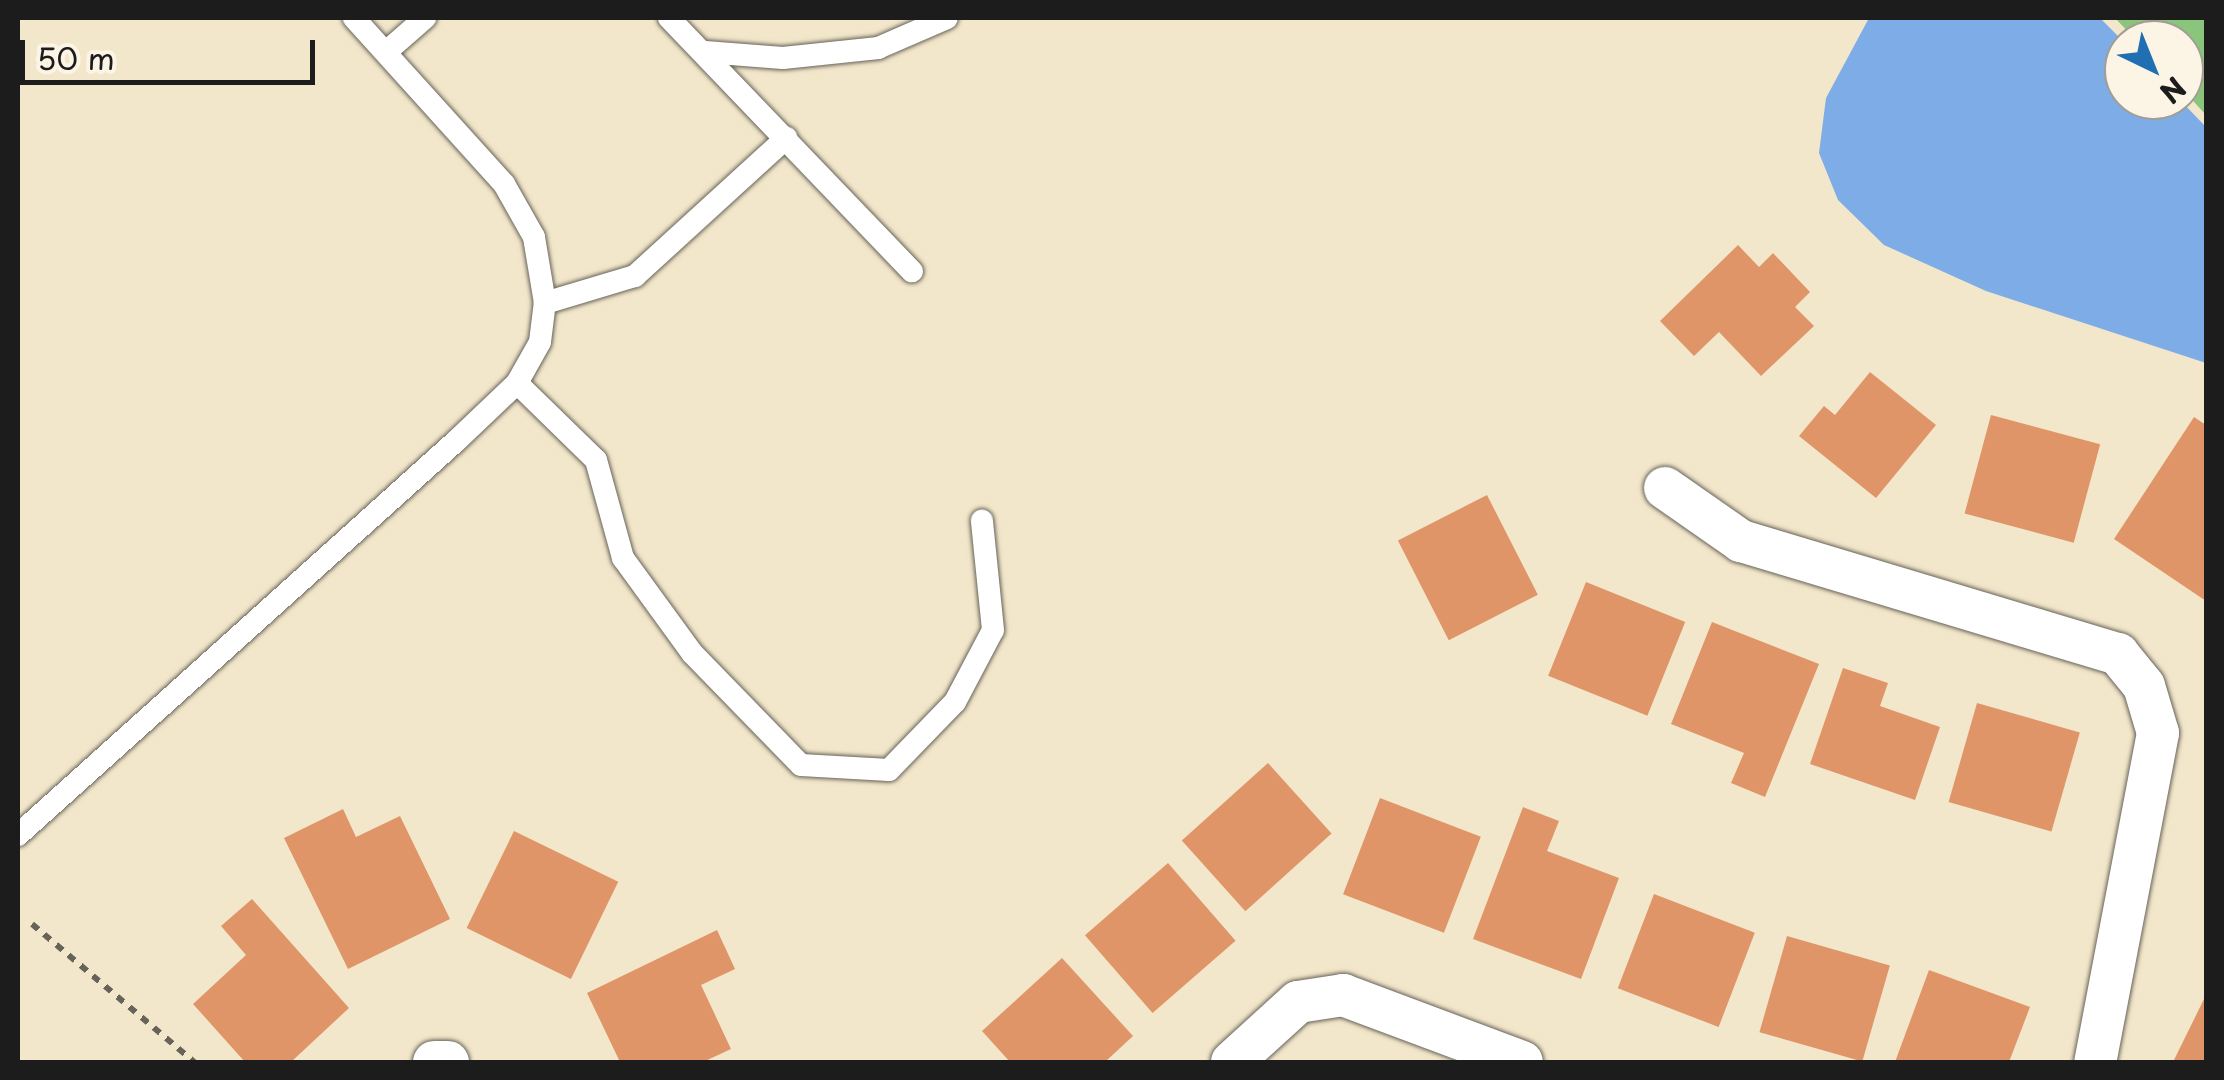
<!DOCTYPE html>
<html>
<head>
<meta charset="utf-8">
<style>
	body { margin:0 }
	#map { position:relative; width:2224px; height:1080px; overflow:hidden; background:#f3e7cb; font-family:"Playpen Sans",sans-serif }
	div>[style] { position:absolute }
	.green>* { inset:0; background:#89c57a }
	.water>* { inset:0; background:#7dace7 }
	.building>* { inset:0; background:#e09568; transform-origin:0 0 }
	.path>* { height:6px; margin-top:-3px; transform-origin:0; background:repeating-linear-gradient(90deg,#676359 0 8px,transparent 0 16px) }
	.roads { filter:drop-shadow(0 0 2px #676359) drop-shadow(0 0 2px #676359) }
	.lane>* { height:22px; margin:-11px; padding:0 11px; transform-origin:11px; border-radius:11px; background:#fff }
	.street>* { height:42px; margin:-21px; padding:0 21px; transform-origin:21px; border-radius:21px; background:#fff }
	span { translate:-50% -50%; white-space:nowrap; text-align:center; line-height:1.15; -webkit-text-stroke:9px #fcf5e5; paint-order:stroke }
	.frame { position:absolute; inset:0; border:20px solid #1c1c1c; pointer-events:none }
	.north { position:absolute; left:2104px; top:20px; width:100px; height:100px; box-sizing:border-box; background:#fcf5e5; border:2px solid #a29e95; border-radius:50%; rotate:137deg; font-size:28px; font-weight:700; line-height:40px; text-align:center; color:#1c1c1c }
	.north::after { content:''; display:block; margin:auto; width:35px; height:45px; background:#1f6fb2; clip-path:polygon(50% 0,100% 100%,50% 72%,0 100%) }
	.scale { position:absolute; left:20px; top:40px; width:295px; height:45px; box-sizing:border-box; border:5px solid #1c1c1c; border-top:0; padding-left:12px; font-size:30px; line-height:35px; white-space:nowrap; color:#1c1c1c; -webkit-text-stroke:8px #fcf5e5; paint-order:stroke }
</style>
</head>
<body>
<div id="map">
	<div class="green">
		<div style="clip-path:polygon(2115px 18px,2206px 18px,2206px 115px,2184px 91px,2184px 40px,2136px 40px)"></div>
	</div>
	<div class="water">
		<div style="clip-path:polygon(1869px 18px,2100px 18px,2124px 42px,2124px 100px,2180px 100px,2206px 127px,2206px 363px,1986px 291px,1884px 245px,1838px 200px,1819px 153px,1826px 98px)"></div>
	</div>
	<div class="building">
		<div style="clip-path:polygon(1738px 245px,1759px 267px,1773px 253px,1810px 292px,1795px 307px,1814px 326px,1761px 376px,1719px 332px,1694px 356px,1660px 321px)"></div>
		<div style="clip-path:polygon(1870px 372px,1936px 425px,1876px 498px,1799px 436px,1824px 406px,1835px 415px)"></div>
		<div style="left:1991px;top:415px;width:113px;height:102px;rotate:15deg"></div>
		<div style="clip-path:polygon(2194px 417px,2206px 425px,2206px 601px,2114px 539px)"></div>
		<div style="left:1487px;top:495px;width:112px;height:100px;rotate:63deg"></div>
		<div style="left:1586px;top:582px;width:107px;height:101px;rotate:22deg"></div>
		<div style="clip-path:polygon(1712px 622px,1819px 664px,1765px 797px,1731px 783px,1744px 753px,1671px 724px)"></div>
		<div style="clip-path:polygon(1843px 668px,1888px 683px,1880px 706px,1940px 727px,1915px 800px,1810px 764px)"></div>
		<div style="left:1977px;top:703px;width:107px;height:103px;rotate:16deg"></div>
		<div style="left:1268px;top:763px;width:95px;height:116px;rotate:48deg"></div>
		<div style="left:1380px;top:798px;width:108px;height:103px;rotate:21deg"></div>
		<div style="clip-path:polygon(1523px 807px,1559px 821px,1547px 851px,1619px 878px,1581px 979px,1473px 939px)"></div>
		<div style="clip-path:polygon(343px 809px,356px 837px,400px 816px,450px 919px,348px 969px,284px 838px)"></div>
		<div style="left:514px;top:831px;width:116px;height:108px;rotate:26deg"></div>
		<div style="left:1168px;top:863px;width:103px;height:110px;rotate:49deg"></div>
		<div style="left:1654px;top:894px;width:108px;height:101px;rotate:21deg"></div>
		<div style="clip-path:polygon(252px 899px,349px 1008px,291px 1062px,245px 1062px,193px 1004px,246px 955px,221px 926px)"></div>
		<div style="clip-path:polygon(717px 930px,735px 969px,701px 985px,731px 1049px,703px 1062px,620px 1062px,587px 993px)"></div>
		<div style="left:1787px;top:936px;width:107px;height:100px;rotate:16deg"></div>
		<div style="clip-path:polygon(1062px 958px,1133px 1036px,1105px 1062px,1010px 1062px,982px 1031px)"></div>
		<div style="clip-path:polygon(1929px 970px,2030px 1007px,2009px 1062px,1895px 1062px)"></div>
		<div style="clip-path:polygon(2204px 999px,2206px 1062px,2173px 1062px)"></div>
	</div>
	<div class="path">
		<div style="left:32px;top:924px;width:213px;rotate:40.4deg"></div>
	</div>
	<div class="roads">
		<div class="lane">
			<div style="left:669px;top:18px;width:351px;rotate:46.2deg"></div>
			<div style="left:386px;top:52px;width:52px;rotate:-41.1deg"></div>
			<div style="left:705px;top:52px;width:78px;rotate:4.4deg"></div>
			<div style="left:783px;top:58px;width:96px;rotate:-6deg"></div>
			<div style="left:878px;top:48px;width:75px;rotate:-23.5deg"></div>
			<div style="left:545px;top:303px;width:94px;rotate:-16.7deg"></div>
			<div style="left:635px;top:276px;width:205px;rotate:-42.4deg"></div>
			<div style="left:517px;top:383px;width:110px;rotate:44.3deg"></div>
			<div style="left:596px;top:460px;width:102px;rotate:74.6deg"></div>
			<div style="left:623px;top:558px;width:117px;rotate:54deg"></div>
			<div style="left:692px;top:653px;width:156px;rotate:45.8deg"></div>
			<div style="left:801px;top:765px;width:88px;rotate:3.3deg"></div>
			<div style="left:889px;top:770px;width:95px;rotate:-45.9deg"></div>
			<div style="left:955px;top:702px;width:81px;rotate:-62.2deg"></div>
			<div style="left:993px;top:630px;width:110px;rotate:-95.8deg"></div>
			<div style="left:18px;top:835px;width:588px;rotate:-41.97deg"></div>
			<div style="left:455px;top:442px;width:86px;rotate:-43.6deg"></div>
			<div style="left:517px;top:383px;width:47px;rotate:-60.7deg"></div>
			<div style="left:540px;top:342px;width:39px;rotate:-83deg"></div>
			<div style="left:545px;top:303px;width:67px;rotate:-99.5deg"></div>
			<div style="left:534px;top:237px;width:61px;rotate:-119.5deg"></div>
			<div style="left:504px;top:184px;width:224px;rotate:-132.1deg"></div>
		</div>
		<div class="street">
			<div style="left:1665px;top:488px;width:93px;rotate:34.9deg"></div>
			<div style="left:1741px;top:541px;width:394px;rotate:16.7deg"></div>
			<div style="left:2118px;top:654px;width:41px;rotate:50.9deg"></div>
			<div style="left:2144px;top:686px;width:49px;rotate:73.4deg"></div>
			<div style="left:2158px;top:733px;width:335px;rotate:100.8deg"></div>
			<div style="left:434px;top:1062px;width:14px"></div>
			<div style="left:1232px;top:1062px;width:89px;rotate:-42.3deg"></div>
			<div style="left:1298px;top:1002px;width:46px;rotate:-8.8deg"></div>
			<div style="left:1343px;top:995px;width:191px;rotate:20.5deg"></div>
		</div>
	</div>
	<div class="frame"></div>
	<div class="north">N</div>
	<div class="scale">50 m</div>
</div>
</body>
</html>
